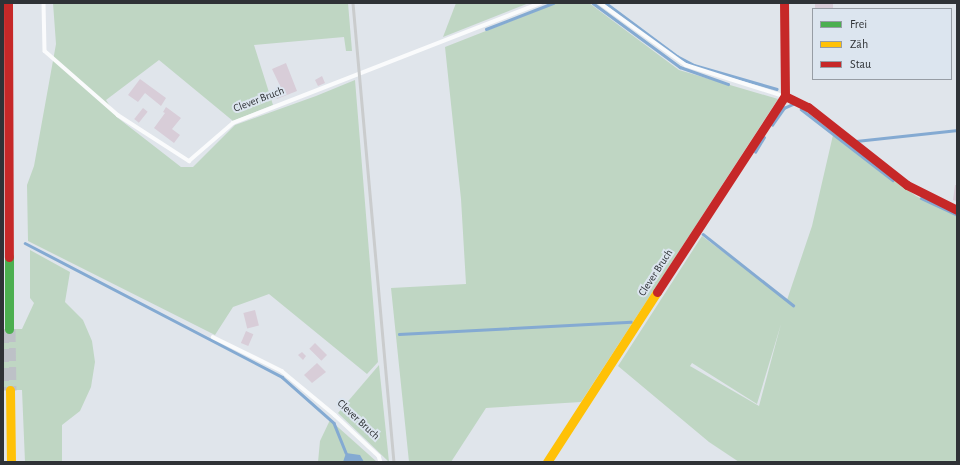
<!DOCTYPE html>
<html>
<head>
<meta charset="utf-8">
<style>
	body { margin:0 }
	#map { position:relative; width:960px; height:465px; overflow:hidden; background:#e0e5eb; font-family:"Alegreya Sans",sans-serif }
	div>[style] { position:absolute }
	.green>* { inset:0; background:#bfd6c3 }
	.water>* { inset:0; background:#84aad2 }
	.stream>* { height:2.5px; margin:-1.25px; padding:0 1.25px; transform-origin:1.25px; border-radius:1.25px; background:#84aad2 }
	.building>* { inset:0; background:#d8cdd8; transform-origin:0 0 }
	.highway-tunnel>* { height:13px; margin-top:-6.5px; transform-origin:0; background:repeating-linear-gradient(90deg,#bdc1c7 0 13px,transparent 0 19px) }
	.lane>* { height:3.5px; margin:-1.75px; padding:0 1.75px; transform-origin:1.75px; border-radius:1.75px; background:#fafbfc }
	.fast>* { height:9px; margin:-4.5px; padding:0 4.5px; transform-origin:4.5px; border-radius:4.5px; background:#4caf50 }
	.slow>* { height:9px; margin:-4.5px; padding:0 4.5px; transform-origin:4.5px; border-radius:4.5px; background:#ffc107 }
	.jam>* { height:9px; margin:-4.5px; padding:0 4.5px; transform-origin:4.5px; border-radius:4.5px; background:#c62828 }
	.rail>* { height:2.5px; margin:-1.25px; padding:0 1.25px; transform-origin:1.25px; border-radius:1.25px; background:#cacccd }
	span { translate:-50% -50%; white-space:nowrap; text-align:center; line-height:1.15; -webkit-text-stroke:4px #dce5ef; paint-order:stroke }
	.street-label { font-size:11px; color:#2f3236 }
	.frame { position:absolute; inset:0; border:4px solid #2f3236; pointer-events:none }
	.legend { position:absolute; left:812px; top:8px; width:140px; height:72px; box-sizing:border-box; background:#dce5ef; border:1px solid #979da5; margin:0; padding:5px 7px; list-style:none; font-size:12px; color:#2f3236 }
	.legend li { display:flex; align-items:center; gap:8px; height:20px }
	.legend b { width:20px; border:1px solid #979da5 }
</style>
</head>
<body>
<div id="map">
	<div class="green">
		<div style="clip-path:polygon(53px 3px,348px 3px,352px 51px,346px 51px,344px 37px,254px 45px,273px 105px,233px 121px,159px 60px,106px 100px,118px 118px,181px 167px,193px 167px,235px 125px,316px 96px,355px 80px,378px 362px,367px 374px,269px 294px,233px 307px,215px 335px,28px 241px,27px 185px,34px 166px,56px 44px)"></div>
		<div style="clip-path:polygon(456px 3px,529px 3px,443px 37px)"></div>
		<div style="clip-path:polygon(557px 3px,589px 3px,679px 70px,778px 99px,581px 402px,486px 408px,451px 462px,409px 462px,391px 288px,466px 284px,461px 199px,445px 47px)"></div>
		<div style="clip-path:polygon(evenodd,833px 135px,916px 196px,957px 216px,957px 462px,739px 462px,709px 442px,618px 366px,702px 236px,787px 300px,812px 226px,833px 135px,781px 324px,759px 406px,690px 366px,686px 372px,692px 363px,757px 404px,781px 324px)"></div>
		<div style="clip-path:polygon(30px 250px,70px 272px,65px 302px,83px 320px,92px 341px,95px 362px,91px 387px,80px 411px,62px 425px,62px 462px,25px 462px,22px 390px,3px 390px,3px 329px,22px 329px,34px 303px,30px 298px)"></div>
		<div style="clip-path:polygon(379px 365px,389px 462px,338px 413px)"></div>
		<div style="clip-path:polygon(330px 420px,377px 462px,318px 462px,320px 441px)"></div>
	</div>
	<div class="water">
		<div style="clip-path:polygon(346px 453px,360px 455px,364px 462px,343px 462px)"></div>
	</div>
	<div class="stream">
		<div style="left:593px;top:3px;width:108px;rotate:36.3deg"></div>
		<div style="left:680px;top:67px;width:51px;rotate:19.5deg"></div>
		<div style="left:606px;top:3px;width:89px;rotate:36.7deg"></div>
		<div style="left:677px;top:56px;width:19px;rotate:28deg"></div>
		<div style="left:694px;top:65px;width:86px;rotate:16.1deg"></div>
		<div style="left:486px;top:29px;width:72px;rotate:-21.2deg"></div>
		<div style="left:801px;top:109px;width:116px;rotate:37.7deg"></div>
		<div style="left:772px;top:125px;width:21px;rotate:-55deg"></div>
		<div style="left:784px;top:108px;width:10px;rotate:-24deg"></div>
		<div style="left:856px;top:141px;width:102px;rotate:-6.2deg"></div>
		<div style="left:755px;top:152px;width:17px;rotate:-59deg"></div>
		<div style="left:921px;top:198px;width:38px;rotate:25deg"></div>
		<div style="left:703px;top:234px;width:115px;rotate:38.3deg"></div>
		<div style="left:25px;top:243px;width:290px;rotate:27.5deg"></div>
		<div style="left:282px;top:377px;width:69px;rotate:41.5deg"></div>
		<div style="left:334px;top:423px;width:32px;rotate:68deg"></div>
		<div style="left:399px;top:334px;width:232px;rotate:-3deg"></div>
	</div>
	<div class="building">
		<div style="left:815px;top:3px;width:18px;height:6px"></div>
		<div style="clip-path:polygon(286px 63px,297px 91px,277px 99px,274px 93px,282px 90px,272px 69px)"></div>
		<div style="clip-path:polygon(322px 76px,325px 83px,318px 86px,315px 80px)"></div>
		<div style="clip-path:polygon(140px 79px,166px 98px,161px 106px,145px 93px,138px 102px,128px 95px)"></div>
		<div style="clip-path:polygon(166px 107px,181px 118px,172px 129px,180px 135px,174px 143px,154px 128px,165px 113px,163px 112px)"></div>
		<div style="left:143px;top:108px;width:6px;height:14px;rotate:39deg"></div>
		<div style="clip-path:polygon(955px 185px,957px 185px,957px 201px,953px 200px)"></div>
		<div style="left:255px;top:310px;width:16px;height:12px;rotate:76deg"></div>
		<div style="left:246px;top:331px;width:8px;height:13px;rotate:23deg"></div>
		<div style="left:315px;top:343px;width:17px;height:8px;rotate:45deg"></div>
		<div style="clip-path:polygon(302px 352px,306px 356px,303px 360px,298px 355px)"></div>
		<div style="clip-path:polygon(317px 363px,326px 372px,312px 383px,304px 375px)"></div>
	</div>
	<div class="highway-tunnel">
		<div style="left:9px;top:329px;width:61px;rotate:89.1deg"></div>
	</div>
	<div class="lane">
		<div style="left:44px;top:3px;width:48px;rotate:88.8deg"></div>
		<div style="left:45px;top:51px;width:97px;rotate:41.2deg"></div>
		<div style="left:118px;top:115px;width:85px;rotate:32.9deg"></div>
		<div style="left:189px;top:161px;width:58px;rotate:-40.8deg"></div>
		<div style="left:233px;top:123px;width:330px;rotate:-21.3deg"></div>
		<div style="left:600px;top:3px;width:106px;rotate:35.8deg"></div>
		<div style="left:686px;top:65px;width:103px;rotate:17.6deg"></div>
		<div style="left:213px;top:337px;width:77px;rotate:26.2deg"></div>
		<div style="left:282px;top:371px;width:69px;rotate:39.7deg"></div>
		<div style="left:335px;top:415px;width:60px;rotate:43deg"></div>
		<div style="left:379px;top:456px;width:6px;rotate:72deg"></div>
	</div>
	<div class="fast">
		<div style="left:9px;top:257px;width:72px;rotate:90deg"></div>
	</div>
	<div class="slow">
		<div style="left:10px;top:390px;width:72px;rotate:89.2deg"></div>
		<div style="left:547px;top:462px;width:202px;rotate:-57.1deg"></div>
	</div>
	<div class="jam">
		<div style="left:8px;top:3px;width:254px;rotate:89.8deg"></div>
		<div style="left:785px;top:96px;width:25px;rotate:26deg"></div>
		<div style="left:808px;top:107px;width:126px;rotate:38.2deg"></div>
		<div style="left:907px;top:185px;width:56px;rotate:26.6deg"></div>
		<div style="left:657px;top:292px;width:234px;rotate:-56.9deg"></div>
		<div style="left:785px;top:96px;width:93px;rotate:-90.6deg"></div>
	</div>
	<div class="rail">
		<div style="left:353px;top:3px;width:461px;rotate:84.9deg"></div>
	</div>
	<div class="street-label">
		<span style="left:259px;top:100px;rotate:-21deg">Clever Bruch</span>
		<span style="left:656px;top:273px;rotate:-57deg">Clever Bruch</span>
		<span style="left:358px;top:420px;rotate:43deg">Clever Bruch</span>
	</div>
	<div class="frame"></div>
	<ul class="legend">
	<li><b style="height:5px;background:#4caf50"></b>Frei</li>
	<li><b style="height:5px;background:#ffc107"></b>Zäh</li>
	<li><b style="height:5px;background:#c62828"></b>Stau</li>
	</ul>
</div>
</body>
</html>
